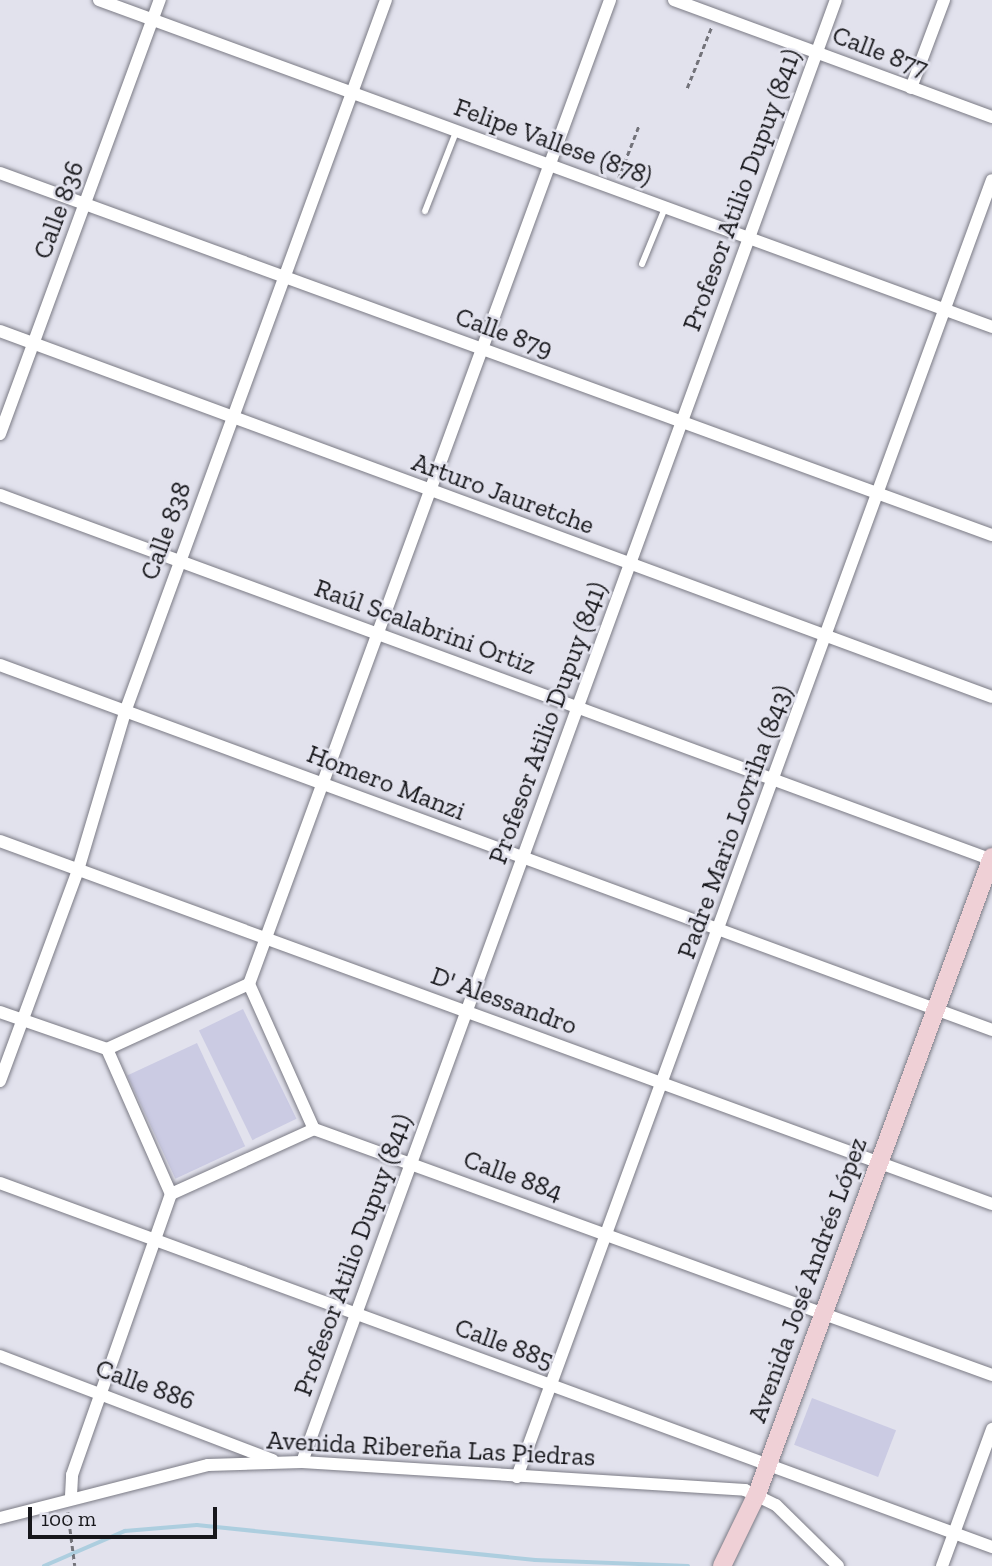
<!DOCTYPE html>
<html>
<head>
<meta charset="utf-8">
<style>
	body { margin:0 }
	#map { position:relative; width:992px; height:1566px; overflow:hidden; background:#e2e2ed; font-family:"Zilla Slab",serif }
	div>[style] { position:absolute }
	.green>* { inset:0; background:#cbcbe3; transform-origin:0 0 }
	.stream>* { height:3.5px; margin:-1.75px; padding:0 1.75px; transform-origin:1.75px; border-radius:1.75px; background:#adcedf }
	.path>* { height:2.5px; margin-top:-1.25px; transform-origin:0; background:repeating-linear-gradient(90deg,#73737a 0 5px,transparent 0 8.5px) }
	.roads { filter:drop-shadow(0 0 2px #7b7b85) drop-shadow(0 0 2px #7b7b85) }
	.service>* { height:6px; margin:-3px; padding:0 3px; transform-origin:3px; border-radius:3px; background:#fff }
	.minor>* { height:12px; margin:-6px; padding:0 6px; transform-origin:6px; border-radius:6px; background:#fff }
	.secondary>* { height:18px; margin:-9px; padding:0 9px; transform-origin:9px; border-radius:9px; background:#efd0d6 }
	span { translate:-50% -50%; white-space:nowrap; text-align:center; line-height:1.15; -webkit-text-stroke:5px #e2e2ed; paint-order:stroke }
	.street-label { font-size:26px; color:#17171b }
	.scale { position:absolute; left:28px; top:1507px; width:189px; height:32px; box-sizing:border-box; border:4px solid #17171b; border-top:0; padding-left:9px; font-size:21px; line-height:24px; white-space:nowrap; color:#17171b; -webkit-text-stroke:5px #e2e2ed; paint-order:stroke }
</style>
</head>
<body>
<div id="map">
	<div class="green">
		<div style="left:243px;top:1009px;width:122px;height:49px;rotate:64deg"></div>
		<div style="left:197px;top:1043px;width:114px;height:77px;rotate:65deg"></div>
		<div style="left:812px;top:1398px;width:90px;height:50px;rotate:21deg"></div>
	</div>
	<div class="stream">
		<div style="left:44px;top:1566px;width:88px;rotate:-23.4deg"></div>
		<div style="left:125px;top:1531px;width:72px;rotate:-4.8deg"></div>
		<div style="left:197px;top:1525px;width:340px;rotate:5.9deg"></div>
		<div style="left:535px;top:1560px;width:153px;rotate:2.2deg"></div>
	</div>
	<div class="path">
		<div style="left:687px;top:88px;width:65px;rotate:-68.2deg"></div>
		<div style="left:618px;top:179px;width:58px;rotate:-68.7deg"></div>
		<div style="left:68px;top:1512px;width:54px;rotate:82.6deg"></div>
	</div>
	<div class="roads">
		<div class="service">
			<div style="left:425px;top:211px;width:85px;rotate:-68.6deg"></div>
			<div style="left:642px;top:264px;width:61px;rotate:-67.7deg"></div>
		</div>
		<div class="minor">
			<div style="left:99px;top:0;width:951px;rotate:20.11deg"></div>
			<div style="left:674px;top:0;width:339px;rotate:20.2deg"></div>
			<div style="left:911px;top:88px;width:94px;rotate:-69.4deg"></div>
			<div style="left:0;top:173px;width:1056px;rotate:20.05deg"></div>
			<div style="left:0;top:331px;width:1057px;rotate:20.25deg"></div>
			<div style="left:0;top:434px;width:463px;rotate:-69.8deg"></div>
			<div style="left:0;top:495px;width:1057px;rotate:20.2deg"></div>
			<div style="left:0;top:665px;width:1057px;rotate:20.2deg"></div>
			<div style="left:0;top:841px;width:1056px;rotate:20.1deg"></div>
			<div style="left:249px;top:984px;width:1048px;rotate:-69.85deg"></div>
			<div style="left:0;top:1012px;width:113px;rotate:19.1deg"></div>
			<div style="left:107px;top:1049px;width:158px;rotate:66.2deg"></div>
			<div style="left:171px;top:1194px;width:157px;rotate:-24.4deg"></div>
			<div style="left:107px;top:1049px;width:156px;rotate:-24.6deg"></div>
			<div style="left:249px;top:984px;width:159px;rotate:65.9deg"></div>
			<div style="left:314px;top:1129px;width:721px;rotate:19.94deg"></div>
			<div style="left:0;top:1081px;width:225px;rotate:-69.7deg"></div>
			<div style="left:78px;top:870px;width:165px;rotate:-73.4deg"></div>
			<div style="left:125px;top:712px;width:758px;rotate:-69.87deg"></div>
			<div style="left:0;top:1183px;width:1057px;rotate:20.15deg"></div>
			<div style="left:0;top:1356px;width:292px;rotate:20.9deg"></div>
			<div style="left:302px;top:1462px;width:1556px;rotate:-69.94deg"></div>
			<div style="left:517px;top:1477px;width:1381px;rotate:-69.89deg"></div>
			<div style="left:71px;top:1496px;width:21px;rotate:-87deg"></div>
			<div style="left:72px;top:1475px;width:298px;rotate:-70.6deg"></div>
			<div style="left:0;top:1518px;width:215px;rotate:-14.3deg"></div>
			<div style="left:208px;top:1465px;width:94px;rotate:-1.8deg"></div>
			<div style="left:302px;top:1462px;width:444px;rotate:3.6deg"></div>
			<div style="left:745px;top:1490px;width:34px;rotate:26deg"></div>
			<div style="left:776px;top:1505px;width:87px;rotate:44.5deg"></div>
			<div style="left:942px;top:1566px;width:146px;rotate:-69.9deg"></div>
		</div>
		<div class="secondary">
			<div style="left:722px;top:1566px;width:80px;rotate:-64.1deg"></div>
			<div style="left:757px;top:1494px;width:679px;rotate:-69.75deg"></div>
		</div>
	</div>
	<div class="street-label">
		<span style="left:880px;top:52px;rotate:21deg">Calle 877</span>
		<span style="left:553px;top:142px;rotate:20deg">Felipe Vallese (878)</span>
		<span style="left:742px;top:190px;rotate:-70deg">Profesor Atilio Dupuy (841)</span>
		<span style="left:59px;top:210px;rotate:-70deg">Calle 836</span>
		<span style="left:504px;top:333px;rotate:20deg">Calle 879</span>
		<span style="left:503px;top:494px;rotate:20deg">Arturo Jauretche</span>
		<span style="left:166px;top:531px;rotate:-70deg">Calle 838</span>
		<span style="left:425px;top:627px;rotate:20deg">Raúl Scalabrini Ortiz</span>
		<span style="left:548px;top:723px;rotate:-70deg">Profesor Atilio Dupuy (841)</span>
		<span style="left:386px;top:783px;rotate:21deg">Homero Manzi</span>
		<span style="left:735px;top:822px;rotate:-70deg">Padre Mario Lovriha (843)</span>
		<span style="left:504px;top:1001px;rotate:20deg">D' Alessandro</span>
		<span style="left:513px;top:1176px;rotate:20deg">Calle 884</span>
		<span style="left:353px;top:1255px;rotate:-70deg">Profesor Atilio Dupuy (841)</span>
		<span style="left:808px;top:1280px;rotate:-70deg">Avenida José Andrés López</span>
		<span style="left:504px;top:1344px;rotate:20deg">Calle 885</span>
		<span style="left:145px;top:1385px;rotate:20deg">Calle 886</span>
		<span style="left:431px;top:1449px;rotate:3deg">Avenida Ribereña Las Piedras</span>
	</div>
	<div class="scale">100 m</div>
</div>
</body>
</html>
